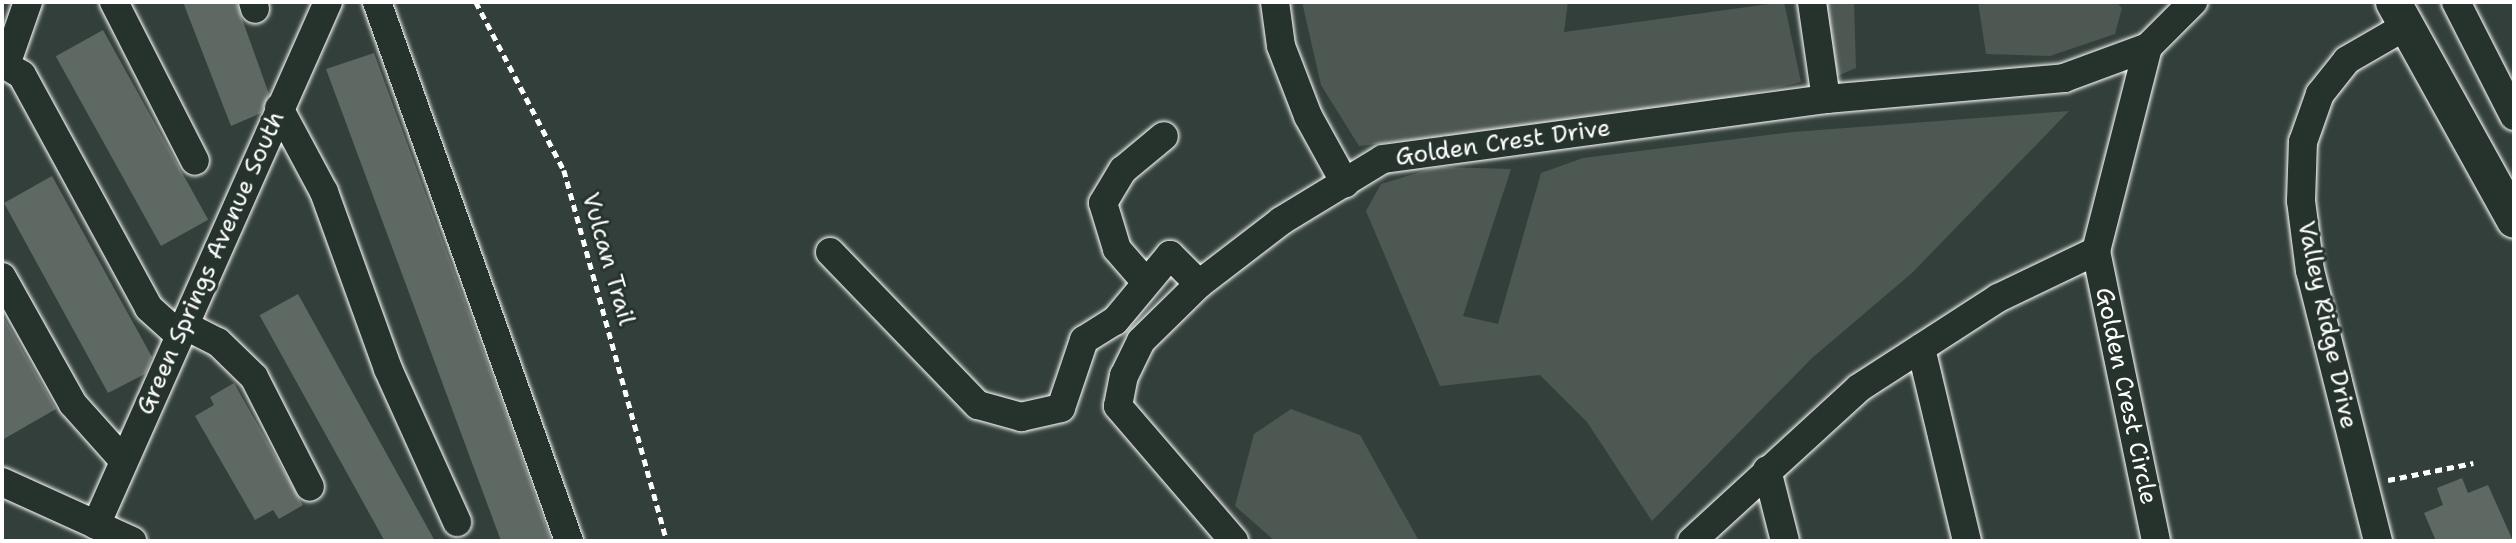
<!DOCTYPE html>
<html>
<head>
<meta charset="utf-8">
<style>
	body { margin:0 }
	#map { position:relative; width:2516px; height:543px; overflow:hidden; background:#333f3a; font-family:"Shantell Sans",sans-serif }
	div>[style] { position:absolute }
	.green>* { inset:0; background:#4d5853 }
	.building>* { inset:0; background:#5f6964; transform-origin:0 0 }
	.path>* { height:4.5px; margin-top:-2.25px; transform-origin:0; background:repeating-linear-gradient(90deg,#fff 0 7px,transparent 0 12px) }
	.roads { filter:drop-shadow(0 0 2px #fff) drop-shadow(0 0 2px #fff) }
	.minor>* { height:28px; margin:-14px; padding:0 14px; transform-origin:14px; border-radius:14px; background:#26332d }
	.major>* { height:35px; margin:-17.5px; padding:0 17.5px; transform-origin:17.5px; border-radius:17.5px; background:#26332d }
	span { translate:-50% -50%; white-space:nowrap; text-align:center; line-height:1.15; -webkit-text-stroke:6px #26332d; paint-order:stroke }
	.street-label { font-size:24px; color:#fff }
	.frame { position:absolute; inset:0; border:4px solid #fff; pointer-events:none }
</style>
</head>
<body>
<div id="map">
	<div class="green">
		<div style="clip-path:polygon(1302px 2px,1568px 2px,1564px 32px,1784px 2px,1801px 82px,1707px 104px,1359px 146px,1321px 85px)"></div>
		<div style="clip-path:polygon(1825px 2px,1854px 2px,1856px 68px,1835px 77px)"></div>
		<div style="clip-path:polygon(1978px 2px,2116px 2px,2122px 8px,2115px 34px,2050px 56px,1986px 54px)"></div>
		<div style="clip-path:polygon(2069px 111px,1912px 273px,1812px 358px,1652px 521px,1587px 422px,1540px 375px,1440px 386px,1366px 211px,1381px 184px,1437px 167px,1511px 169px,1463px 316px,1498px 324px,1541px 173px,1583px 158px,1793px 132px)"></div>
		<div style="clip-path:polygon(1291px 409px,1360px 435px,1419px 541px,1275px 541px,1235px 506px,1254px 434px)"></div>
	</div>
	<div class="building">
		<div style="clip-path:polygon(183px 2px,236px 2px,269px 94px,261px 113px,231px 126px)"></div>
		<div style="left:103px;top:30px;width:217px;height:54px;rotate:61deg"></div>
		<div style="clip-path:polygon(374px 53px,508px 419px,551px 541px,501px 541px,326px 69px)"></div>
		<div style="clip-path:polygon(52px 176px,152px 357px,145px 374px,108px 393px,4px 203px)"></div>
		<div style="left:298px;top:294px;width:283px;height:44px;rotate:61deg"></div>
		<div style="clip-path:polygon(2px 314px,56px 409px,2px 440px)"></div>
		<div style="clip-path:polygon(234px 383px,303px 505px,279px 519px,273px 510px,255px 520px,195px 416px,214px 405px,210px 397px)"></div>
		<div style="clip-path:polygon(2462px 478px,2468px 493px,2488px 485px,2513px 541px,2436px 541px,2424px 513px,2443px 505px,2437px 488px)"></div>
	</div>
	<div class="path">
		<div style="left:476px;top:2px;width:190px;rotate:62.4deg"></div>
		<div style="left:564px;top:170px;width:385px;rotate:74.5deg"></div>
		<div style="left:2388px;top:480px;width:87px;rotate:-11.3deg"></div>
	</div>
	<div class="roads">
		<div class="minor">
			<div style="left:114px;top:2px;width:178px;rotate:63deg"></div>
			<div style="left:253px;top:2px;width:7px;rotate:74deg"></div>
			<div style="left:377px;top:2px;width:572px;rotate:70.39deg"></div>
			<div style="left:1275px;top:2px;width:44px;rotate:82.2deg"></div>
			<div style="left:1281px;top:46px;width:75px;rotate:68.9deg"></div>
			<div style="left:1308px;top:116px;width:77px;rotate:61.1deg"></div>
			<div style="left:1812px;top:2px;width:98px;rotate:81.8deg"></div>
			<div style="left:2456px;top:2px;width:128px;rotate:63deg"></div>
			<div style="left:2148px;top:47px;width:211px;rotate:104.3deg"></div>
			<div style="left:2096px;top:251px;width:296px;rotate:78.3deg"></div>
			<div style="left:2px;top:63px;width:23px;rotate:31deg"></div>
			<div style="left:22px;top:75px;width:265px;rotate:61.4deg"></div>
			<div style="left:149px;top:308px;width:40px;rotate:42deg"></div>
			<div style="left:6px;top:65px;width:67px;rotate:-70.8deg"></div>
			<div style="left:279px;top:108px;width:95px;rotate:61.8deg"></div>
			<div style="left:324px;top:192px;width:188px;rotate:70.1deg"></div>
			<div style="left:388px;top:369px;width:168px;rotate:65.7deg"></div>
			<div style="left:830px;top:252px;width:213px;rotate:46deg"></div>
			<div style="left:978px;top:405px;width:45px;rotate:15.6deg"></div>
			<div style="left:1021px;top:417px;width:41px;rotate:-12.7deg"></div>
			<div style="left:1061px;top:408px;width:72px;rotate:-71.3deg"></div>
			<div style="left:1084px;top:340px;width:36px;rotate:-32deg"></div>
			<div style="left:1115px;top:321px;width:86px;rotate:-50.2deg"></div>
			<div style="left:1170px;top:255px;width:41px;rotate:45deg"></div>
			<div style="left:2px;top:277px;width:145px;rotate:60.8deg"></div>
			<div style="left:73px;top:404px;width:76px;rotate:48.2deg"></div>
			<div style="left:1144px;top:280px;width:41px;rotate:-131.1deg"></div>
			<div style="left:1117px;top:249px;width:48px;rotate:-106.9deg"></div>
			<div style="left:1103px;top:203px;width:39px;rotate:-59deg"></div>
			<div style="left:1123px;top:170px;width:53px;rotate:-39.7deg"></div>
			<div style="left:184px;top:325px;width:38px;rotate:27deg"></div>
			<div style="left:218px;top:342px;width:50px;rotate:44.2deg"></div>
			<div style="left:254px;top:377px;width:123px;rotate:63deg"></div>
			<div style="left:1921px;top:348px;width:198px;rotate:76.6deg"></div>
			<div style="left:1767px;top:470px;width:73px;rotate:75.8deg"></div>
			<div style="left:2px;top:482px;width:143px;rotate:24.4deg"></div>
			<div style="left:96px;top:525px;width:572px;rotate:-66.08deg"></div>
			<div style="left:1234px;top:541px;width:178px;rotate:-130.7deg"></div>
			<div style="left:1118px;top:406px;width:31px;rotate:-79deg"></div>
			<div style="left:1124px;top:376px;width:39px;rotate:-64deg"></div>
			<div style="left:1141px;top:341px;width:81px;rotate:-44.5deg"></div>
			<div style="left:1199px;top:284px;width:103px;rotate:-37.5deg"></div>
			<div style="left:1281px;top:221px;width:119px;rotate:-31.3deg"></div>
			<div style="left:1383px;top:159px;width:447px;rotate:-7.7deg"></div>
			<div style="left:1826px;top:99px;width:239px;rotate:-5deg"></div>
			<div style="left:2064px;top:78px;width:90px;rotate:-20.3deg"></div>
			<div style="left:2148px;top:47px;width:64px;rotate:-45deg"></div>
			<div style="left:1692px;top:541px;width:226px;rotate:-42.5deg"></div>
			<div style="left:1859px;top:388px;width:166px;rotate:-32.9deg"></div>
			<div style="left:1998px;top:298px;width:109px;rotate:-25.6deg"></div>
			<div style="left:2378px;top:541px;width:278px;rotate:-104.1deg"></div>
			<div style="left:2310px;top:271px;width:71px;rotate:-97.3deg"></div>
			<div style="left:2301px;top:201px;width:59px;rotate:-88.1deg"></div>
			<div style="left:2303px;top:142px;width:51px;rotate:-70.5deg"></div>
			<div style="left:2320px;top:94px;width:43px;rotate:-51.5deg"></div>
			<div style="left:2347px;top:60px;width:68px;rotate:-30deg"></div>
		</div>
		<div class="major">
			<div style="left:2393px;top:2px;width:249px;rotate:61deg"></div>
		</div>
	</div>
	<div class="street-label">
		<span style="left:1503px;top:143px;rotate:-8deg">Golden Crest Drive</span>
		<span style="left:608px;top:259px;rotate:74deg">Vulcan Trail</span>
		<span style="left:211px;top:263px;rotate:-66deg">Green Springs Avenue South</span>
		<span style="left:2327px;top:325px;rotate:78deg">Valley Ridge Drive</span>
		<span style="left:2126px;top:396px;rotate:78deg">Golden Crest Circle</span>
	</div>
	<div class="frame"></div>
</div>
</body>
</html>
